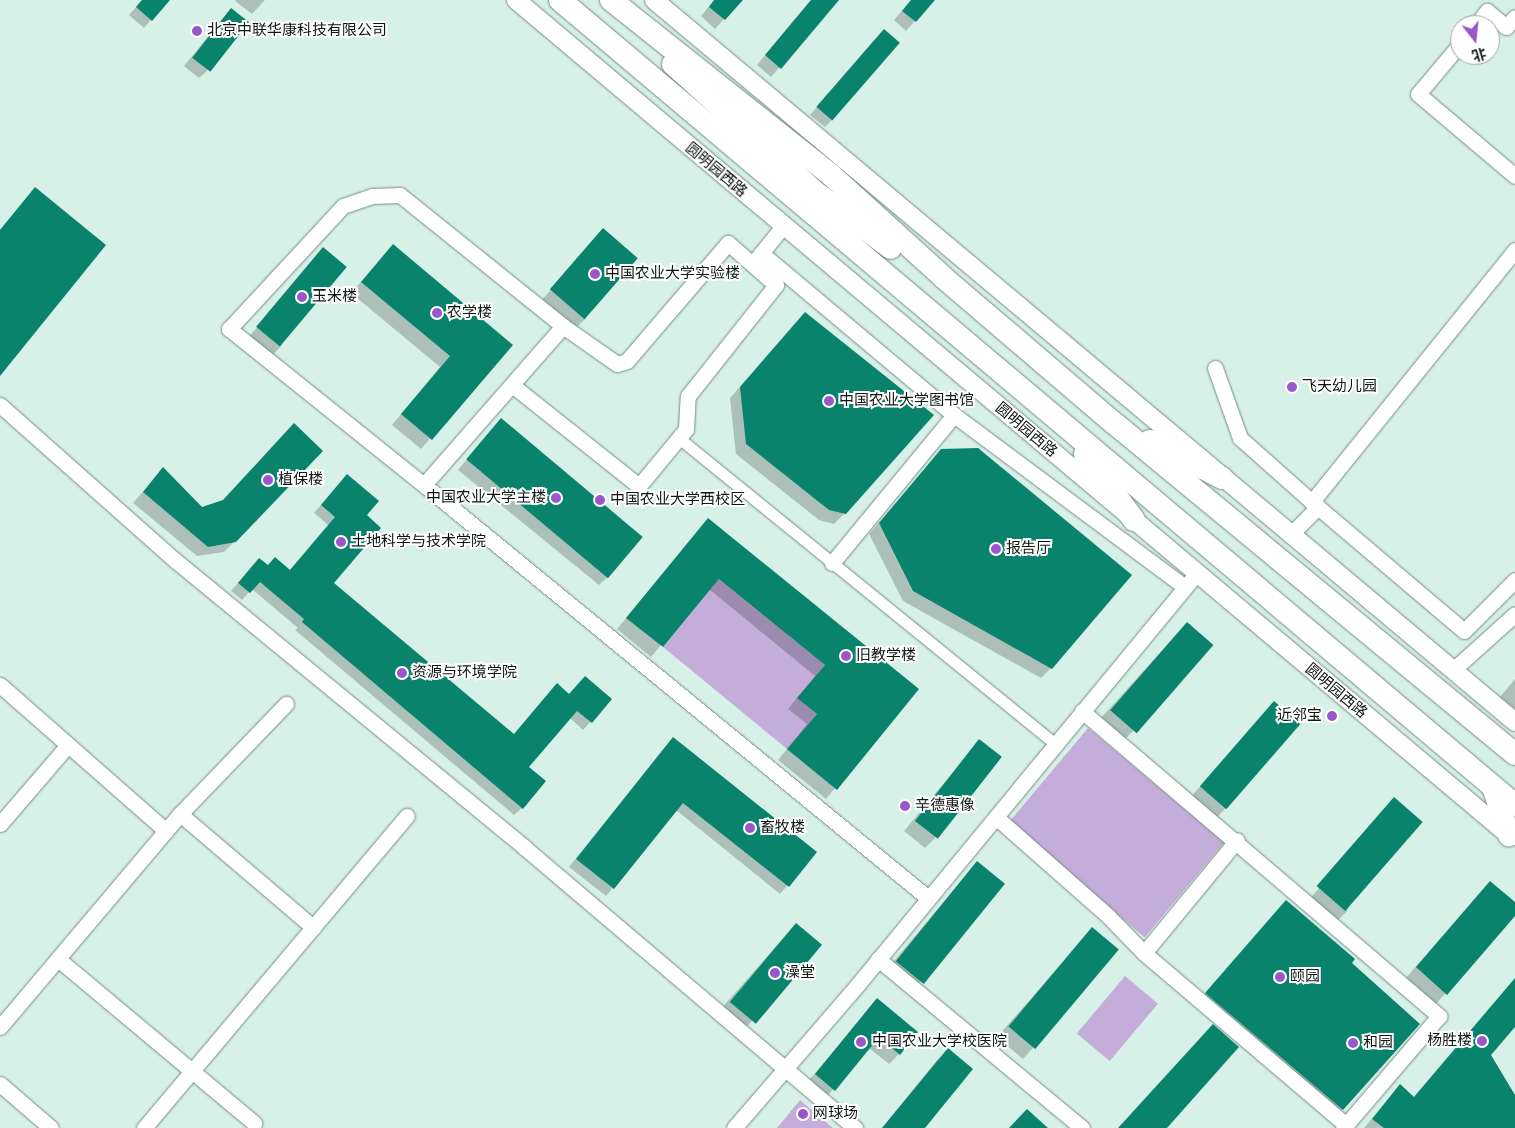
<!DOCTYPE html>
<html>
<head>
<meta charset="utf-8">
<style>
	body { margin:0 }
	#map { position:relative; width:1515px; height:1128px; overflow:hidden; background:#d8f1e8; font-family:"Varela Round","Noto Sans SC",sans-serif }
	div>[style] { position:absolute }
	.green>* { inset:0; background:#c5addb; transform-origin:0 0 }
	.shadow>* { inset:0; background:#0003; transform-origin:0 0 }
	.building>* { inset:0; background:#09836b; transform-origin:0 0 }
	.roads { filter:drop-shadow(0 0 1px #758c85) drop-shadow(0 0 1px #758c85) }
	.pedestrian>* { height:11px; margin:-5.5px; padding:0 5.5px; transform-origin:5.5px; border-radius:5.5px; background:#fff }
	.minor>* { height:15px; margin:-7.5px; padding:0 7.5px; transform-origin:7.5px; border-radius:7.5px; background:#fff }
	.tertiary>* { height:18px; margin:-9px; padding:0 9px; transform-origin:9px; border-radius:9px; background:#fff }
	.primary>* { height:22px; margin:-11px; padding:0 11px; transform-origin:11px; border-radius:11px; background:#fff }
	.dots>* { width:14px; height:14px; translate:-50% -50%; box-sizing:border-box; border:2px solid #fff; border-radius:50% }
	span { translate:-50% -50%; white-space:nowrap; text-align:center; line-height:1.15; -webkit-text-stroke:4px #fff; paint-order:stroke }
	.poi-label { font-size:15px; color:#0e1614 }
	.left { translate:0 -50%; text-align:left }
	.right { translate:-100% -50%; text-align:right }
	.street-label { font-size:15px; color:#0e1614 }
	.north { position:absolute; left:1450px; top:15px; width:50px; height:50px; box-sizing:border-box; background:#fff; border:1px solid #9fa2a1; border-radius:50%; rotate:164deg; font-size:14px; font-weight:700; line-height:20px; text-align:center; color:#0e1614 }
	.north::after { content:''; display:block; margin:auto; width:18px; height:22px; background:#9957cc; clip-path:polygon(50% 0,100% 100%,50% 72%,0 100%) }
</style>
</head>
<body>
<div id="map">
	<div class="green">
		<div style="clip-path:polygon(719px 579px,825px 665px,798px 698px,817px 714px,787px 749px,663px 647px)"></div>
		<div style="left:1088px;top:728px;width:178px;height:124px;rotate:40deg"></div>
		<div style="left:1125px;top:976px;width:43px;height:75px;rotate:40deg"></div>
		<div style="clip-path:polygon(800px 1100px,833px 1128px,777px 1128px)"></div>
	</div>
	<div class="shadow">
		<div style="clip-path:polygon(142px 0,168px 0,144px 28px,129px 15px)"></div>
		<div style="clip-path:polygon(265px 0,252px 14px,235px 1px,236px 0)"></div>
		<div style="clip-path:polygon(714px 0,741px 0,715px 29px,701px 16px)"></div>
		<div style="clip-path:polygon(811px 0,838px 0,771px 77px,757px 65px)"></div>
		<div style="clip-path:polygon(911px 0,934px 0,906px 31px,894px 20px)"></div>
		<div style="clip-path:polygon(224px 17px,207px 71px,199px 78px,184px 66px)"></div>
		<div style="clip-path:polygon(876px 38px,832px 120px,825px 127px,810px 115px)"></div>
		<div style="clip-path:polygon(35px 189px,0 374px,0 230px)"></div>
		<div style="clip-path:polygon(603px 230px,585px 319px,575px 329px,541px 301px)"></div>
		<div style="clip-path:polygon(393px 246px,511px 345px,421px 449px,392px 425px,440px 367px,351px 293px)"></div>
		<div style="clip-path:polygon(323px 249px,281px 346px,271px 357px,248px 338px)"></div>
		<div style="clip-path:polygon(795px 324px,845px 513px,834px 524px,819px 520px,736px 454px,730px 398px)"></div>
		<div style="clip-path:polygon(491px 430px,610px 575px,599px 585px,458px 470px)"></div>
		<div style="clip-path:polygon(941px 451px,1051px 668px,1041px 678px,903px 601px,869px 534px)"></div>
		<div style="clip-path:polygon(163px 469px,235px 541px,224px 552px,197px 556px,133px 503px)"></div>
		<div style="clip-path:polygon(340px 483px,365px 515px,332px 583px,514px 735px,569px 695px,611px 700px,583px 730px,570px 718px,528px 767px,522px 808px,514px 815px,295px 630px,298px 628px,252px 589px,242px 600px,231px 591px,252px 567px,268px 566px,289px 571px,328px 525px,314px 513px)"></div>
		<div style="clip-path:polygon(708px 519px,917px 689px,826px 799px,778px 760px,807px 724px,788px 709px,815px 676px,709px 589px,651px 657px,617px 629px)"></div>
		<div style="clip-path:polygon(1177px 634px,1133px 731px,1123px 741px,1099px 720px)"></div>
		<div style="clip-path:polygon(1515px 679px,1515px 709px,1500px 697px)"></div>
		<div style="clip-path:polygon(1264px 713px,1225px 809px,1215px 819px,1190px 798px)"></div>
		<div style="clip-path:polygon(979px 741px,935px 838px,925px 848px,904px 831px)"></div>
		<div style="clip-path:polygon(666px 746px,816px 852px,780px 894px,676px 810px,606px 896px,569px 867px)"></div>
		<div style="clip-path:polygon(1384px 809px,1347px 911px,1337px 921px,1310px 899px)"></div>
		<div style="left:977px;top:862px;width:34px;height:143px;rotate:40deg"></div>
		<div style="clip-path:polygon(1480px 893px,1515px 903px,1515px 914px,1436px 1004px,1406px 978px)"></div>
		<div style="clip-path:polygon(1276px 912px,1350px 963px,1418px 1024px,1332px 1119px,1196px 1004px)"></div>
		<div style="clip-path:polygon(1092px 929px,1033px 1048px,1023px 1059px,997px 1037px)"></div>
		<div style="clip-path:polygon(786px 935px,820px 945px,742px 1032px,719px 1011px)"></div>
		<div style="clip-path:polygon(1515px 979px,1515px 1025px,1490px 1055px,1515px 1097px,1515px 1127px,1364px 1128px,1400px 1086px,1413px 1098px)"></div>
		<div style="clip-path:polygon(877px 1000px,899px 1054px,889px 1064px,869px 1048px,824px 1100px,805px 1085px)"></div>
		<div style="clip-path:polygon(948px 1050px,923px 1128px,882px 1128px,937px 1060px)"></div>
	</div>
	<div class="building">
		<div style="clip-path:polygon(142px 0,170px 0,152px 21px,136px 7px)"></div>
		<div style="clip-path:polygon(714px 0,743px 0,725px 20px,709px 7px)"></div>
		<div style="clip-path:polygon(811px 0,839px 0,781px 69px,765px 55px)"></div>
		<div style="clip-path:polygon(911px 0,935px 0,916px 22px,902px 11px)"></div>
		<div style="left:231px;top:8px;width:23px;height:63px;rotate:38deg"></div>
		<div style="left:884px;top:29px;width:21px;height:103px;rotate:41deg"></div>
		<div style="clip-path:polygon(35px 187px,106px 245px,0 376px,0 230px)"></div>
		<div style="left:603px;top:228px;width:46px;height:81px;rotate:41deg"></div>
		<div style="clip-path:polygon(393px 244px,513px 345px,432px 440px,401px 414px,450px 356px,361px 282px)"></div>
		<div style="left:323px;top:247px;width:31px;height:104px;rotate:40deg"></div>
		<div style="clip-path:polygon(805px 312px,934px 415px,846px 514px,829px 510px,746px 444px,740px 387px)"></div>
		<div style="left:501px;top:418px;width:185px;height:54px;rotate:40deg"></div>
		<div style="clip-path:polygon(294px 423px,323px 451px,236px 542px,208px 547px,143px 492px,163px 467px,202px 507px,223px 500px)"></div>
		<div style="clip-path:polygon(978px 448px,1132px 575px,1052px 669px,913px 591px,879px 523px,941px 449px)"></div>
		<div style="clip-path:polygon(347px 474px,379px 501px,367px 515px,381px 528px,334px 583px,514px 734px,557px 683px,569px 694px,585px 676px,612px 699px,592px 723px,577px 711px,529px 767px,546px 781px,523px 809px,302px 622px,304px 619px,260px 582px,250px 593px,238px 583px,259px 558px,268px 565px,275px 557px,290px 570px,335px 517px,321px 505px)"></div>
		<div style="clip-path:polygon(708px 518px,919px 689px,837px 790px,787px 749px,817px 714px,797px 698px,825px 665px,719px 579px,663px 647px,626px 618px)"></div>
		<div style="left:1187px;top:622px;width:35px;height:117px;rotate:41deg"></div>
		<div style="left:1274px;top:701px;width:35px;height:113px;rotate:41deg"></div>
		<div style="clip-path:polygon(673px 737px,817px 852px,789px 887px,683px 803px,614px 889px,576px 859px)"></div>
		<div style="left:979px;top:739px;width:29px;height:104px;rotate:38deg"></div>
		<div style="left:1394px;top:797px;width:38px;height:118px;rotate:41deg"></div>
		<div style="left:977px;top:861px;width:36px;height:129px;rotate:39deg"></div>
		<div style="clip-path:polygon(1490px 881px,1515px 902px,1515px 916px,1447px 995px,1416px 967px)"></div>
		<div style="clip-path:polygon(1286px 900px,1355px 959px,1352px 963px,1420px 1024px,1343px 1110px,1205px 993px)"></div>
		<div style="left:796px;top:923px;width:34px;height:103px;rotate:40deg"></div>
		<div style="left:1092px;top:927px;width:35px;height:130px;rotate:40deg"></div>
		<div style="clip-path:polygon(1515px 978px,1515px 1027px,1491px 1055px,1515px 1095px,1515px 1128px,1384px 1128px,1372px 1119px,1400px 1084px,1414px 1097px)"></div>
		<div style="clip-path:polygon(877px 998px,918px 1032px,900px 1055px,879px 1037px,835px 1091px,815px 1074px)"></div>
		<div style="clip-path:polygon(1213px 1024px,1239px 1047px,1167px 1128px,1118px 1128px)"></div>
		<div style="clip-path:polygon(948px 1048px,973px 1069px,925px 1128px,882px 1128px)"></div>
		<div style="clip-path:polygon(1027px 1109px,1048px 1128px,1009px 1128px)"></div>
	</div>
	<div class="roads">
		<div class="pedestrian">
			<div style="left:680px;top:439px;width:483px;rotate:39.1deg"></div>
		</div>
		<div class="minor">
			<div style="left:1476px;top:25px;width:18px;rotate:-52deg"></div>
			<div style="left:1487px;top:11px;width:25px;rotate:40deg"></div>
			<div style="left:1506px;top:27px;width:13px;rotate:-48deg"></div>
			<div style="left:1460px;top:44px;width:65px;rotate:130deg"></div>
			<div style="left:1418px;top:94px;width:127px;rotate:40.2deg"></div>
			<div style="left:1515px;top:250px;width:324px;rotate:128.9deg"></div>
			<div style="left:1312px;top:502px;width:199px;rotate:40.3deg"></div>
			<div style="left:1464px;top:631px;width:72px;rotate:-45deg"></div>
			<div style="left:761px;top:253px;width:252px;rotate:40deg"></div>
			<div style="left:954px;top:415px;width:288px;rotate:36.7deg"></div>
			<div style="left:755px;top:261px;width:45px;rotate:-51.3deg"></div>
			<div style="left:1215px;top:368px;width:74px;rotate:70.3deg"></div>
			<div style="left:1240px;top:438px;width:96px;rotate:41.6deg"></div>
			<div style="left:512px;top:385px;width:162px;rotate:38.5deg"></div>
			<div style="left:639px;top:486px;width:74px;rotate:-50.5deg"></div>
			<div style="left:686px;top:429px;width:33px;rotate:-87deg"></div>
			<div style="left:688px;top:396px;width:142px;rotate:-51.6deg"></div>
			<div style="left:776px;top:285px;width:64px;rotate:-138.8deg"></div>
			<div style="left:728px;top:243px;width:155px;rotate:130.6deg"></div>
			<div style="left:627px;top:361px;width:10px;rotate:163deg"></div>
			<div style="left:617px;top:364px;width:66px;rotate:-144.9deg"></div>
			<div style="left:563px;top:326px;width:211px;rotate:131.2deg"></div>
			<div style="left:424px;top:485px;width:250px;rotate:-141.3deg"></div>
			<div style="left:229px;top:329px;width:168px;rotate:-47.2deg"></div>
			<div style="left:343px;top:206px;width:31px;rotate:-19deg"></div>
			<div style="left:372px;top:196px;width:28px;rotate:-2deg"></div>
			<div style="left:400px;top:195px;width:209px;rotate:38.8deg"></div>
			<div style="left:0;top:405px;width:235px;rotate:41.6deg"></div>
			<div style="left:176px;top:561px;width:452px;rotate:39.4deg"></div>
			<div style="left:525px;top:848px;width:433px;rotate:40.3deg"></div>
			<div style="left:424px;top:485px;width:652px;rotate:39.33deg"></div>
			<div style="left:1290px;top:535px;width:40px;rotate:-45deg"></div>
			<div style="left:832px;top:563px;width:192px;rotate:-50.5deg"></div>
			<div style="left:1454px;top:669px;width:82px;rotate:-42deg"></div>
			<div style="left:0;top:685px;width:221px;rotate:41.3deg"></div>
			<div style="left:1082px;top:711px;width:470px;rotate:40.5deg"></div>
			<div style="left:1439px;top:1016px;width:143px;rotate:130.5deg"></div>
			<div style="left:180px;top:814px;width:175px;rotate:40.4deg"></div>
			<div style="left:997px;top:818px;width:148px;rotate:41.4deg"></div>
			<div style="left:1108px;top:916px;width:52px;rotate:45.8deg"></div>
			<div style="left:1144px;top:953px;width:265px;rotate:40.4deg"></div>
			<div style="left:1346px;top:1125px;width:4px;rotate:135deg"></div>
			<div style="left:0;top:824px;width:104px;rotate:-49.3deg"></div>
			<div style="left:1144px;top:953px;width:146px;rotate:-50.5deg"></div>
			<div style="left:58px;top:959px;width:256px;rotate:39.9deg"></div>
			<div style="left:878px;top:959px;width:265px;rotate:39.6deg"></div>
			<div style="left:0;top:1027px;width:279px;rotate:-49.8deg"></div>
			<div style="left:180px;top:814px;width:153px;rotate:-46.1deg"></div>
			<div style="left:0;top:1084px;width:67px;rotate:40.8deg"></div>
			<div style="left:144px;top:1128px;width:408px;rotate:-49.9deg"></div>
			<div style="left:734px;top:1128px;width:191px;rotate:-49.2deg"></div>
			<div style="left:859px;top:983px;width:530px;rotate:-50.51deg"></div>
		</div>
		<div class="tertiary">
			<div style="left:516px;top:0;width:1299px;rotate:40.07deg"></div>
			<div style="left:654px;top:0;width:1124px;rotate:39.98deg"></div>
		</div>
		<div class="primary">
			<div style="left:560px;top:0;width:1249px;rotate:40.13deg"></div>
			<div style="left:611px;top:0;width:281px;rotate:38.5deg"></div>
			<div style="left:831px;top:175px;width:153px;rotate:42.3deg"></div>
			<div style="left:944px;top:278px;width:223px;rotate:40.5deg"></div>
			<div style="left:1114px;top:423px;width:520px;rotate:39.54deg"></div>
			<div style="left:673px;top:64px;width:191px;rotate:42deg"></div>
			<div style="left:815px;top:192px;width:94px;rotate:36.4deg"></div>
			<div style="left:1150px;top:441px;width:81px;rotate:27.2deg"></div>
			<div style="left:1085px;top:454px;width:82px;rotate:53.4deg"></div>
			<div style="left:1493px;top:787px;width:51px;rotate:71.6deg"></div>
		</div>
	</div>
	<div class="dots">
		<div style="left:197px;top:31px;background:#9957cc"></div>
		<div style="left:595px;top:274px;background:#9957cc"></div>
		<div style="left:302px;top:297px;background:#9957cc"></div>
		<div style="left:437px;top:313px;background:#9957cc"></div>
		<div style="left:1292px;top:387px;background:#9957cc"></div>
		<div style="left:829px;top:401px;background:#9957cc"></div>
		<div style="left:268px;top:480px;background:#9957cc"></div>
		<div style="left:556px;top:498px;background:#9957cc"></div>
		<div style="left:600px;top:500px;background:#9957cc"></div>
		<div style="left:341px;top:542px;background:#9957cc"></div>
		<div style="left:996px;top:549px;background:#9957cc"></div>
		<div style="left:846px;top:656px;background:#9957cc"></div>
		<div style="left:402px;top:673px;background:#9957cc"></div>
		<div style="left:1332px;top:716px;background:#9957cc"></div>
		<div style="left:905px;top:806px;background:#9957cc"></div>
		<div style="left:750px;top:828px;background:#9957cc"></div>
		<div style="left:775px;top:973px;background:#9957cc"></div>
		<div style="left:1280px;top:977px;background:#9957cc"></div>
		<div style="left:1482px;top:1041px;background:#9957cc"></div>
		<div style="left:861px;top:1042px;background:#9957cc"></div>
		<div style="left:1353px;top:1043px;background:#9957cc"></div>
		<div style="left:803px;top:1114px;background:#9957cc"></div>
	</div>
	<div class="poi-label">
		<span class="left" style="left:207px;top:31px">北京中联华康科技有限公司</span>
		<span class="left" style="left:605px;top:274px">中国农业大学实验楼</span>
		<span class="left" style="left:312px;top:297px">玉米楼</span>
		<span class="left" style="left:447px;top:313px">农学楼</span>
		<span class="left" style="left:1302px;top:387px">飞天幼儿园</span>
		<span class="left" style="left:839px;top:401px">中国农业大学图书馆</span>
		<span class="left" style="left:278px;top:480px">植保楼</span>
		<span class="right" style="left:546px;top:498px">中国农业大学主楼</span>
		<span class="left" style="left:610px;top:500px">中国农业大学西校区</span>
		<span class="left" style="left:351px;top:542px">土地科学与技术学院</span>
		<span class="left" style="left:1006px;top:549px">报告厅</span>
		<span class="left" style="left:856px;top:656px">旧教学楼</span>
		<span class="left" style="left:412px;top:673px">资源与环境学院</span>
		<span class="right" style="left:1322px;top:716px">近邻宝</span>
		<span class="left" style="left:915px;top:806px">辛德惠像</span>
		<span class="left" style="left:760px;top:828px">畜牧楼</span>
		<span class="left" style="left:785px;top:973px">澡堂</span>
		<span class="left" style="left:1290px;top:977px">颐园</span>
		<span class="right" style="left:1472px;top:1041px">杨胜楼</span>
		<span class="left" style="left:872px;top:1042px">中国农业大学校医院</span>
		<span class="left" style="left:1363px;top:1043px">和园</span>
		<span class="left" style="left:813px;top:1114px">网球场</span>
	</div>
	<div class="street-label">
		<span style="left:716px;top:170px;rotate:40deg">圆明园西路</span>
		<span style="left:1026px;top:430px;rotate:40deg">圆明园西路</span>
		<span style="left:1336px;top:691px;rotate:40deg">圆明园西路</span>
	</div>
	<div class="north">北</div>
</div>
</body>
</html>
